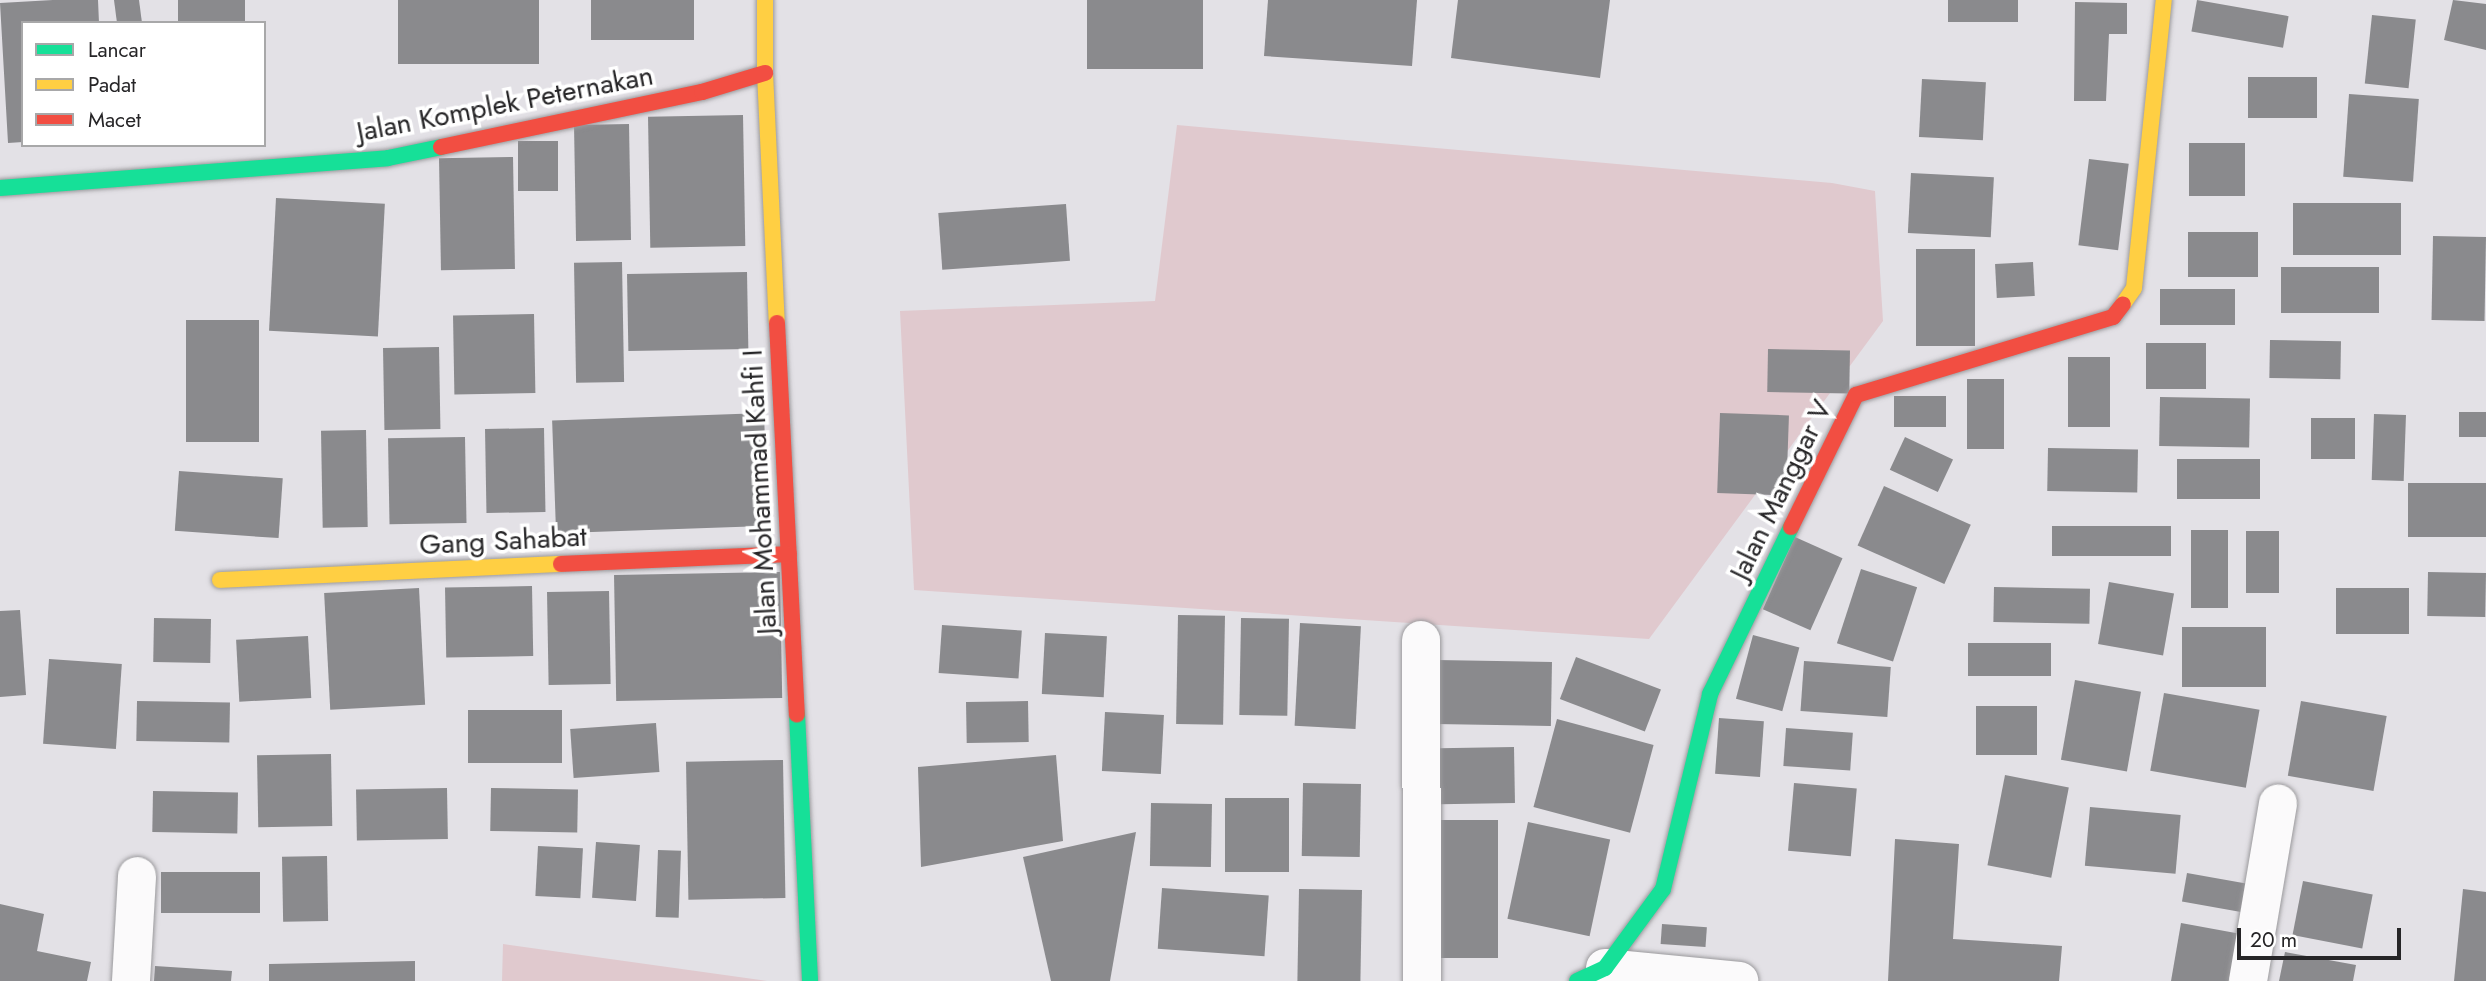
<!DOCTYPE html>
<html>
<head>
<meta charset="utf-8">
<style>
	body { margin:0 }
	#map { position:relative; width:2486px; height:981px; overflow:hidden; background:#e3e1e6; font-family:Jost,sans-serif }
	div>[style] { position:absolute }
	.green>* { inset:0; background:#e0c9ce }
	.building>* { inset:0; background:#8a8a8d; transform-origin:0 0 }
	.roads { filter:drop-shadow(0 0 2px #9b9a9d) drop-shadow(0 0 2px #9b9a9d) }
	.street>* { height:38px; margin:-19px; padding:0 19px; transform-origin:19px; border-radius:19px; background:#fbfafb }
	.fast>* { height:16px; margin:-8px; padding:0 8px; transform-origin:8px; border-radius:8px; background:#16e098 }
	.slow>* { height:16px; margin:-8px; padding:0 8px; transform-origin:8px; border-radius:8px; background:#ffcf43 }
	.jam>* { height:16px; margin:-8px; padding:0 8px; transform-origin:8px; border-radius:8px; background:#f24e42 }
	span { translate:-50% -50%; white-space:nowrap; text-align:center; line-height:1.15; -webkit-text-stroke:7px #fff; paint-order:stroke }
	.street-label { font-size:28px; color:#262527 }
	.legend { position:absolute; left:21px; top:21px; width:245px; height:126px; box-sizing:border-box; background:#fff; border:2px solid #a8a8a9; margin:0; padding:9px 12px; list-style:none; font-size:21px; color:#262527 }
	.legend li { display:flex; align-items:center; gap:14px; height:35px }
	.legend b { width:35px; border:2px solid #a8a8a9 }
	.scale { position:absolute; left:2237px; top:928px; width:164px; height:32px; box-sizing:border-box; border:4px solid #262527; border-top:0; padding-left:9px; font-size:21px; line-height:24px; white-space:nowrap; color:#262527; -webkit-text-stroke:5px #fff; paint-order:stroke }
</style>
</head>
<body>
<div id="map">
	<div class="green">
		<div style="clip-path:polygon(1177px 125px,1832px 183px,1875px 191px,1883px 321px,1649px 639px,914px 590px,900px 311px,1155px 301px)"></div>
		<div style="clip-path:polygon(503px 944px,767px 981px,502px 981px)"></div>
	</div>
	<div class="building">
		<div style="clip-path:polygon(53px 0,98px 0,99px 23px,23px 23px,23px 142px,8px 143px,0 3px)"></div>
		<div style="clip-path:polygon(114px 0,139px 0,142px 23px,117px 23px)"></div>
		<div style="left:178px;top:0;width:67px;height:23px"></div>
		<div style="left:398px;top:0;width:141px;height:64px"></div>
		<div style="left:591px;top:0;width:103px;height:40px"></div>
		<div style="left:1087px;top:0;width:116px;height:69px"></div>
		<div style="clip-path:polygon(1268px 0,1417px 0,1412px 66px,1264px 56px)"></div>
		<div style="clip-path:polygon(1458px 0,1610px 0,1600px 78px,1451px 58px)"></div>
		<div style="left:1948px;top:0;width:70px;height:22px"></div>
		<div style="left:2197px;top:0;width:93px;height:32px;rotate:10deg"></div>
		<div style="clip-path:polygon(2453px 0,2486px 4px,2486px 50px,2444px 40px)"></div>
		<div style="clip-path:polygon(2075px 2px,2127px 3px,2127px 34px,2109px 34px,2106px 101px,2074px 101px)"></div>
		<div style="left:2372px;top:15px;width:44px;height:69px;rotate:6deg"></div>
		<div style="left:2248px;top:77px;width:69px;height:41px"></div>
		<div style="left:1922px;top:79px;width:64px;height:58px;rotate:3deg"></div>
		<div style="left:2349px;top:94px;width:70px;height:83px;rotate:4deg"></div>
		<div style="left:743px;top:115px;width:131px;height:95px;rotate:89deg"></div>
		<div style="left:629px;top:124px;width:116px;height:55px;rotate:89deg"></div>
		<div style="left:518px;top:141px;width:40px;height:50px"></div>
		<div style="left:2189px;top:143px;width:56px;height:53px"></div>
		<div style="left:513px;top:157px;width:112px;height:74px;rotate:89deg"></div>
		<div style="left:2089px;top:159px;width:40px;height:87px;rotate:7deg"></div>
		<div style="left:1911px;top:173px;width:83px;height:60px;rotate:3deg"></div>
		<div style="left:276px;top:198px;width:109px;height:133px;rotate:3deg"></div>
		<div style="left:2293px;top:203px;width:108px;height:52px"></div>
		<div style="left:1066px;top:204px;width:57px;height:128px;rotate:86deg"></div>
		<div style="left:2188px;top:232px;width:70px;height:45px"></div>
		<div style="left:2433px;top:236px;width:53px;height:84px;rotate:1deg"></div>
		<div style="left:1916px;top:249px;width:59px;height:97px"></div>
		<div style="left:622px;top:262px;width:120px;height:48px;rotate:89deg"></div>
		<div style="left:2033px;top:262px;width:34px;height:38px;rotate:87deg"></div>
		<div style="left:2281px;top:267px;width:98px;height:46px"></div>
		<div style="left:747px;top:272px;width:77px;height:120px;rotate:89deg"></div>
		<div style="left:2160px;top:289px;width:75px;height:36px"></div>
		<div style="left:534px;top:314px;width:79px;height:81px;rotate:89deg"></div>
		<div style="left:259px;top:320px;width:122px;height:73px;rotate:90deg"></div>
		<div style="left:2270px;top:340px;width:71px;height:38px;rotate:1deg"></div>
		<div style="left:2146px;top:343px;width:60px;height:46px"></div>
		<div style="left:439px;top:347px;width:82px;height:56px;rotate:89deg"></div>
		<div style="left:1768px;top:349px;width:82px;height:43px;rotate:1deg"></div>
		<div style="left:2068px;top:357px;width:42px;height:70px"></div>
		<div style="left:2004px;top:379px;width:70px;height:37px;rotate:90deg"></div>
		<div style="left:1894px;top:396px;width:52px;height:31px"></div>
		<div style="left:2160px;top:397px;width:90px;height:49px;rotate:1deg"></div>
		<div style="left:2459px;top:412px;width:27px;height:25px"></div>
		<div style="left:764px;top:413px;width:113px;height:212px;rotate:88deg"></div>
		<div style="left:1720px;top:413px;width:69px;height:80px;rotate:2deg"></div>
		<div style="left:2374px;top:414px;width:32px;height:66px;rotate:2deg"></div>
		<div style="left:2311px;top:418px;width:44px;height:41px"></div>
		<div style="left:544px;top:428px;width:84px;height:59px;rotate:89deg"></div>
		<div style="left:366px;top:430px;width:97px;height:45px;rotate:89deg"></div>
		<div style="left:465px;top:437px;width:86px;height:77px;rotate:89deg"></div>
		<div style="left:1905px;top:437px;width:53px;height:36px;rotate:25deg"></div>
		<div style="left:2048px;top:448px;width:90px;height:43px;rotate:1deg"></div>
		<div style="left:2260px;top:459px;width:40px;height:83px;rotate:90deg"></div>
		<div style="left:179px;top:471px;width:104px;height:60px;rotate:4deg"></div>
		<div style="left:2408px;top:483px;width:78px;height:54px"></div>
		<div style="left:1884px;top:486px;width:95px;height:65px;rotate:24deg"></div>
		<div style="left:2052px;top:526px;width:119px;height:30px"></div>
		<div style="left:2191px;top:530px;width:37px;height:78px"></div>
		<div style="left:2246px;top:531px;width:33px;height:62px"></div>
		<div style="left:1795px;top:537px;width:52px;height:79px;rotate:24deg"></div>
		<div style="left:1861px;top:569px;width:59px;height:78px;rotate:18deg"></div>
		<div style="left:780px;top:572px;width:126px;height:166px;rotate:89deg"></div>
		<div style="left:2428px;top:572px;width:58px;height:44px;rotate:1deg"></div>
		<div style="left:2109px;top:582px;width:66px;height:63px;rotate:10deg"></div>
		<div style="left:532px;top:586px;width:70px;height:87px;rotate:89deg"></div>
		<div style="left:1994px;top:587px;width:96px;height:35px;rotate:1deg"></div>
		<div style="left:419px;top:588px;width:117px;height:95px;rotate:87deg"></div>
		<div style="left:2336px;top:588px;width:73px;height:46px"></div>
		<div style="left:609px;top:591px;width:93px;height:62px;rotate:89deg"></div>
		<div style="clip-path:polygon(20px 610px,26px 695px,0 697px,0 611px)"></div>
		<div style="left:1178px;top:615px;width:47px;height:109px;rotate:1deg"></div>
		<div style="left:154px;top:618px;width:57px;height:44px;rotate:1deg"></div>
		<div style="left:1241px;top:618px;width:48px;height:97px;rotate:1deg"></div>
		<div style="left:1300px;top:623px;width:61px;height:103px;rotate:3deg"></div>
		<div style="left:942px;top:625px;width:80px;height:48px;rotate:4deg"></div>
		<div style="left:2182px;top:627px;width:84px;height:60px"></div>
		<div style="left:1045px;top:633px;width:62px;height:61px;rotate:3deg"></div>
		<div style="left:1753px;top:635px;width:48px;height:66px;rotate:15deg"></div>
		<div style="left:308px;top:636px;width:62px;height:72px;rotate:87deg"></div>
		<div style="left:1968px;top:643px;width:83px;height:33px"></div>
		<div style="left:1576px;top:657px;width:91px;height:45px;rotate:21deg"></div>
		<div style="left:49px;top:659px;width:73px;height:85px;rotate:4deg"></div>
		<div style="left:1437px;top:660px;width:115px;height:64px;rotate:1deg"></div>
		<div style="left:1804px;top:661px;width:87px;height:50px;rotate:4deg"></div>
		<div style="left:2075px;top:680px;width:67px;height:81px;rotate:10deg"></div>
		<div style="left:2164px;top:693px;width:97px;height:79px;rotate:10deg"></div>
		<div style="left:137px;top:701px;width:93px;height:40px;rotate:1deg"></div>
		<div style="left:1028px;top:701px;width:41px;height:62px;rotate:89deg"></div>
		<div style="left:2301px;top:701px;width:87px;height:76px;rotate:10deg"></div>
		<div style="left:1976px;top:706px;width:61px;height:49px"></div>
		<div style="left:468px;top:710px;width:94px;height:53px"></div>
		<div style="left:1105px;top:712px;width:59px;height:59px;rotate:3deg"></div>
		<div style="left:1719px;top:718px;width:45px;height:56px;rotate:4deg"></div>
		<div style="left:1557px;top:719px;width:100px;height:91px;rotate:15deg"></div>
		<div style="left:656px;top:723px;width:49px;height:86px;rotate:86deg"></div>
		<div style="left:1786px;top:728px;width:67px;height:38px;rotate:4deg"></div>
		<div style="left:1514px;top:747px;width:56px;height:75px;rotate:89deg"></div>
		<div style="left:331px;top:754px;width:72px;height:74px;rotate:89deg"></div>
		<div style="clip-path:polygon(1056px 755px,1063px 841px,921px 867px,918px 767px)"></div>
		<div style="left:783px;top:760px;width:138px;height:97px;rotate:89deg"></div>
		<div style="left:2005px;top:775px;width:65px;height:92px;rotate:11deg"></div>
		<div style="left:1303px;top:783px;width:58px;height:73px;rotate:1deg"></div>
		<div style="left:1794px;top:783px;width:63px;height:68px;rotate:5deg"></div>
		<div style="left:447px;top:788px;width:51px;height:91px;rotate:89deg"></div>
		<div style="left:491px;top:788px;width:87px;height:43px;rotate:1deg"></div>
		<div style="left:153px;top:791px;width:85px;height:41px;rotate:1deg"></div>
		<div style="left:1225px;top:798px;width:64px;height:74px"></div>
		<div style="left:1151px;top:803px;width:61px;height:63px;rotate:1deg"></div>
		<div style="left:2090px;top:807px;width:91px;height:59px;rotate:5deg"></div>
		<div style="left:1427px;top:820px;width:71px;height:138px"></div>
		<div style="left:1528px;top:822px;width:84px;height:99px;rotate:12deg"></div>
		<div style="clip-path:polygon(1136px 832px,1110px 981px,1051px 981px,1023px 857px)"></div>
		<div style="clip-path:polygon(1895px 839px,1959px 844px,1953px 939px,2062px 946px,2059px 981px,1888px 981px)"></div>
		<div style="left:596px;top:842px;width:44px;height:56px;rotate:4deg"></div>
		<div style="left:538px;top:846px;width:45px;height:50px;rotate:3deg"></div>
		<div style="left:658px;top:850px;width:23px;height:67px;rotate:2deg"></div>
		<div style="left:327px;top:856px;width:65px;height:45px;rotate:89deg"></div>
		<div style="left:161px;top:872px;width:99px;height:41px"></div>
		<div style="left:2187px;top:873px;width:67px;height:29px;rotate:10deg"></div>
		<div style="left:2303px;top:881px;width:71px;height:55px;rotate:11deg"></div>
		<div style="left:1162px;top:888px;width:107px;height:61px;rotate:4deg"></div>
		<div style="left:1299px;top:889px;width:63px;height:92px;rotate:1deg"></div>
		<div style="clip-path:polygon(2463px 889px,2486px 892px,2486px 981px,2454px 981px)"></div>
		<div style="clip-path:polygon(0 904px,44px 914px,37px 951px,91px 962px,87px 981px,0 981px)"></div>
		<div style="clip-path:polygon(2181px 923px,2241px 934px,2233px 981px,2171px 981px)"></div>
		<div style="left:1662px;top:924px;width:45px;height:20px;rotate:4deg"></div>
		<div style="clip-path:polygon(2285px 952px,2356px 965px,2353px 981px,2279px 981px)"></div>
		<div style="clip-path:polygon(415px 961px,415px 981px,269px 981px,269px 964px)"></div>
		<div style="clip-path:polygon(155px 966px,232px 971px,231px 981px,154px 981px)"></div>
	</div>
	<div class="roads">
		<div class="street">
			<div style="left:1421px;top:640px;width:341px;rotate:89.8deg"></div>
			<div style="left:1605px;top:968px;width:135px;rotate:5.5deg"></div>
			<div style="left:131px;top:981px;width:105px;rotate:-86.7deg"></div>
			<div style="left:2248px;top:981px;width:180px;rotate:-80.4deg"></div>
		</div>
		<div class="fast">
			<div style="left:0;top:188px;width:389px;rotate:-4.4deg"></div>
			<div style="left:388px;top:158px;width:54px;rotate:-11.7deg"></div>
			<div style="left:797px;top:714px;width:267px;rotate:87.2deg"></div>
			<div style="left:1577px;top:981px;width:31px;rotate:-25deg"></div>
			<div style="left:1605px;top:968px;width:98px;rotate:-53.7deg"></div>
			<div style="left:1663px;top:889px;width:201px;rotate:-76.4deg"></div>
			<div style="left:1710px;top:694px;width:186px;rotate:-64.1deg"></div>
		</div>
		<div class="slow">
			<div style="left:765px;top:0;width:73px;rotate:90deg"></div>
			<div style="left:765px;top:73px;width:250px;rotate:87.3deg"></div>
			<div style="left:2123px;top:304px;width:19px;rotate:-55deg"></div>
			<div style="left:2134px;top:288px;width:290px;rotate:-84.1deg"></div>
			<div style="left:220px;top:580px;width:341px;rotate:-2.7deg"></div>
		</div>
		<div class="jam">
			<div style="left:441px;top:147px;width:267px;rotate:-11.9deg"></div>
			<div style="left:702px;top:92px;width:66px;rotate:-16.8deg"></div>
			<div style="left:777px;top:323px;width:392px;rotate:87.1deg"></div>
			<div style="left:1791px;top:527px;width:147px;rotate:-63.8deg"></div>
			<div style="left:1856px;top:395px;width:269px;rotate:-16.9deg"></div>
			<div style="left:2113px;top:317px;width:16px;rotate:-52deg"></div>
			<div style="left:561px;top:564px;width:228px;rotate:-2.5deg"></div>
		</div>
	</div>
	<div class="street-label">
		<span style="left:505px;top:104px;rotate:-11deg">Jalan Komplek Peternakan</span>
		<span style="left:1781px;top:490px;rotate:-64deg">Jalan Manggar V</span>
		<span style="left:760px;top:492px;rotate:-93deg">Jalan Mohammad Kahfi I</span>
		<span style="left:503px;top:541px;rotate:-3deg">Gang Sahabat</span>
	</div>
	<ul class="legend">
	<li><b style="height:9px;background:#16e098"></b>Lancar</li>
	<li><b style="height:9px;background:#ffcf43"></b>Padat</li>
	<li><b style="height:9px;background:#f24e42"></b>Macet</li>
	</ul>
	<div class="scale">20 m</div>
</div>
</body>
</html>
